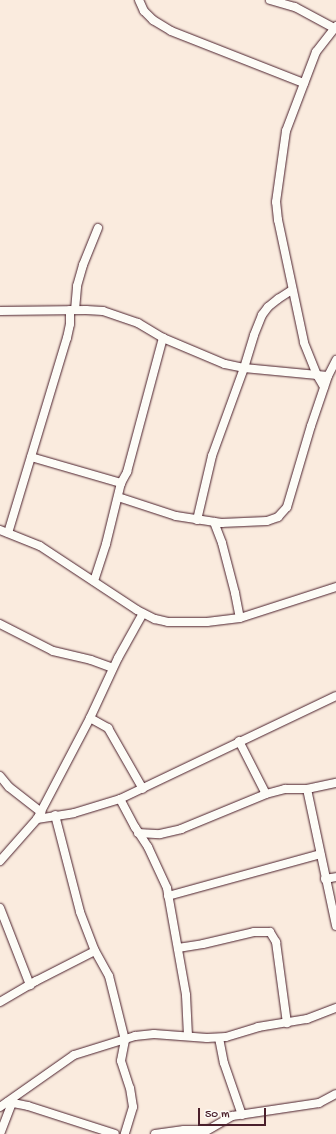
<!DOCTYPE html>
<html>
<head>
<meta charset="utf-8">
<style>
	body { margin:0 }
	#map { position:relative; width:336px; height:1134px; overflow:hidden; background:#faebde; font-family:"Gochi Hand",sans-serif }
	div>[style] { position:absolute }
	.roads { filter:drop-shadow(0 0 1px #4a1f2b) drop-shadow(0 0 1px #4a1f2b) }
	.minor>* { height:8px; margin:-4px; padding:0 4px; transform-origin:4px; border-radius:4px; background:#fdfcf7 }
	span { translate:-50% -50%; white-space:nowrap; text-align:center; line-height:1.15; -webkit-text-stroke:3.5px #fdfcf7; paint-order:stroke }
	.scale { position:absolute; left:198px; top:1108px; width:68px; height:18px; box-sizing:border-box; border:2px solid #4a1f2b; border-top:0; padding-left:5px; font-size:12px; line-height:14px; white-space:nowrap; color:#4a1f2b; -webkit-text-stroke:3px #fdfcf7; paint-order:stroke }
</style>
</head>
<body>
<div id="map">
	<div class="roads">
		<div class="minor">
			<div style="left:139px;top:0;width:12px;rotate:66deg"></div>
			<div style="left:144px;top:11px;width:13px;rotate:45deg"></div>
			<div style="left:153px;top:20px;width:21px;rotate:31deg"></div>
			<div style="left:171px;top:31px;width:143px;rotate:21.4deg"></div>
			<div style="left:270px;top:0;width:26px;rotate:16deg"></div>
			<div style="left:295px;top:7px;width:44px;rotate:28.3deg"></div>
			<div style="left:75px;top:310px;width:24px;rotate:-85deg"></div>
			<div style="left:77px;top:286px;width:22px;rotate:-74deg"></div>
			<div style="left:83px;top:265px;width:40px;rotate:-68deg"></div>
			<div style="left:0;top:311px;width:86px;rotate:-0.7deg"></div>
			<div style="left:86px;top:310px;width:17px;rotate:3deg"></div>
			<div style="left:103px;top:311px;width:37px;rotate:19deg"></div>
			<div style="left:138px;top:323px;width:29px;rotate:31deg"></div>
			<div style="left:163px;top:338px;width:67px;rotate:22.8deg"></div>
			<div style="left:225px;top:364px;width:19px;rotate:12deg"></div>
			<div style="left:244px;top:368px;width:84px;rotate:5.4deg"></div>
			<div style="left:324px;top:387px;width:14px;rotate:-120deg"></div>
			<div style="left:317px;top:375px;width:35px;rotate:-112deg"></div>
			<div style="left:304px;top:342px;width:125px;rotate:-102deg"></div>
			<div style="left:278px;top:220px;width:18px;rotate:-96deg"></div>
			<div style="left:276px;top:202px;width:72px;rotate:-82deg"></div>
			<div style="left:286px;top:131px;width:85px;rotate:-69.2deg"></div>
			<div style="left:316px;top:52px;width:33px;rotate:-52deg"></div>
			<div style="left:31px;top:457px;width:94px;rotate:16.1deg"></div>
			<div style="left:118px;top:497px;width:61px;rotate:18.1deg"></div>
			<div style="left:176px;top:516px;width:46px;rotate:8.8deg"></div>
			<div style="left:221px;top:523px;width:46px;rotate:-2.5deg"></div>
			<div style="left:267px;top:521px;width:12px;rotate:-20deg"></div>
			<div style="left:278px;top:517px;width:13px;rotate:-48deg"></div>
			<div style="left:287px;top:507px;width:84px;rotate:-73.5deg"></div>
			<div style="left:311px;top:426px;width:53px;rotate:-71.2deg"></div>
			<div style="left:328px;top:376px;width:18px;rotate:-63deg"></div>
			<div style="left:197px;top:520px;width:66px;rotate:-76.8deg"></div>
			<div style="left:212px;top:456px;width:94px;rotate:-70deg"></div>
			<div style="left:244px;top:368px;width:34px;rotate:-73deg"></div>
			<div style="left:254px;top:335px;width:22px;rotate:-68deg"></div>
			<div style="left:262px;top:315px;width:10px;rotate:-53deg"></div>
			<div style="left:268px;top:307px;width:13px;rotate:-39deg"></div>
			<div style="left:278px;top:299px;width:17px;rotate:-33deg"></div>
			<div style="left:214px;top:522px;width:22px;rotate:69deg"></div>
			<div style="left:222px;top:543px;width:52px;rotate:75.4deg"></div>
			<div style="left:235px;top:593px;width:25px;rotate:79deg"></div>
			<div style="left:0;top:530px;width:43px;rotate:21.8deg"></div>
			<div style="left:40px;top:546px;width:116px;rotate:33.4deg"></div>
			<div style="left:137px;top:610px;width:20px;rotate:27deg"></div>
			<div style="left:155px;top:619px;width:13px;rotate:13deg"></div>
			<div style="left:168px;top:622px;width:39px"></div>
			<div style="left:207px;top:622px;width:33px;rotate:-7deg"></div>
			<div style="left:240px;top:618px;width:101px;rotate:-17.9deg"></div>
			<div style="left:8px;top:533px;width:204px;rotate:-73.2deg"></div>
			<div style="left:67px;top:338px;width:14px;rotate:-78deg"></div>
			<div style="left:70px;top:324px;width:14px;rotate:-90deg"></div>
			<div style="left:94px;top:581px;width:39px;rotate:-72deg"></div>
			<div style="left:106px;top:544px;width:63px;rotate:-76.2deg"></div>
			<div style="left:121px;top:483px;width:13px;rotate:-61deg"></div>
			<div style="left:127px;top:472px;width:139px;rotate:-75deg"></div>
			<div style="left:0;top:624px;width:59px;rotate:27deg"></div>
			<div style="left:53px;top:651px;width:39px;rotate:13deg"></div>
			<div style="left:91px;top:660px;width:23px;rotate:20deg"></div>
			<div style="left:90px;top:718px;width:21px;rotate:29deg"></div>
			<div style="left:108px;top:728px;width:70px;rotate:60.2deg"></div>
			<div style="left:239px;top:741px;width:59px;rotate:63deg"></div>
			<div style="left:0;top:776px;width:14px;rotate:51deg"></div>
			<div style="left:9px;top:787px;width:41px;rotate:38deg"></div>
			<div style="left:307px;top:789px;width:140px;rotate:78deg"></div>
			<div style="left:120px;top:799px;width:32px;rotate:62deg"></div>
			<div style="left:135px;top:827px;width:24px;rotate:57deg"></div>
			<div style="left:148px;top:847px;width:45px;rotate:65.1deg"></div>
			<div style="left:167px;top:888px;width:109px;rotate:79.9deg"></div>
			<div style="left:186px;top:995px;width:41px;rotate:87.2deg"></div>
			<div style="left:55px;top:815px;width:100px;rotate:75.5deg"></div>
			<div style="left:80px;top:912px;width:40px;rotate:69deg"></div>
			<div style="left:94px;top:949px;width:31px;rotate:61deg"></div>
			<div style="left:109px;top:976px;width:66px;rotate:76deg"></div>
			<div style="left:125px;top:1040px;width:21px;rotate:101deg"></div>
			<div style="left:121px;top:1061px;width:28px;rotate:72deg"></div>
			<div style="left:130px;top:1088px;width:19px;rotate:81deg"></div>
			<div style="left:133px;top:1107px;width:28px;rotate:107deg"></div>
			<div style="left:37px;top:819px;width:114px;rotate:-62.3deg"></div>
			<div style="left:90px;top:718px;width:66px;rotate:-65deg"></div>
			<div style="left:118px;top:658px;width:51px;rotate:-60.9deg"></div>
			<div style="left:138px;top:833px;width:22px;rotate:3deg"></div>
			<div style="left:160px;top:834px;width:22px;rotate:-13deg"></div>
			<div style="left:181px;top:829px;width:92px;rotate:-22.4deg"></div>
			<div style="left:266px;top:794px;width:20px;rotate:-15deg"></div>
			<div style="left:285px;top:789px;width:22px"></div>
			<div style="left:307px;top:789px;width:30px;rotate:-12deg"></div>
			<div style="left:0;top:861px;width:56px;rotate:-48.6deg"></div>
			<div style="left:37px;top:819px;width:37px;rotate:-9deg"></div>
			<div style="left:74px;top:813px;width:48px;rotate:-16.9deg"></div>
			<div style="left:120px;top:799px;width:239px;rotate:-25.5deg"></div>
			<div style="left:325px;top:879px;width:11px;rotate:-10deg"></div>
			<div style="left:168px;top:896px;width:158px;rotate:-15.4deg"></div>
			<div style="left:0;top:908px;width:83px;rotate:68.7deg"></div>
			<div style="left:178px;top:948px;width:25px;rotate:-9deg"></div>
			<div style="left:203px;top:944px;width:52px;rotate:-13.2deg"></div>
			<div style="left:254px;top:932px;width:16px"></div>
			<div style="left:270px;top:932px;width:12px;rotate:59deg"></div>
			<div style="left:276px;top:942px;width:82px;rotate:82.3deg"></div>
			<div style="left:0;top:1002px;width:42px;rotate:-30.3deg"></div>
			<div style="left:36px;top:981px;width:66px;rotate:-27deg"></div>
			<div style="left:219px;top:1038px;width:25px;rotate:79deg"></div>
			<div style="left:224px;top:1063px;width:55px;rotate:70.9deg"></div>
			<div style="left:8px;top:1102px;width:20px;rotate:11deg"></div>
			<div style="left:28px;top:1106px;width:91px;rotate:17.8deg"></div>
			<div style="left:0;top:1107px;width:90px;rotate:-35.1deg"></div>
			<div style="left:74px;top:1055px;width:64px;rotate:-17.3deg"></div>
			<div style="left:135px;top:1036px;width:19px;rotate:-6deg"></div>
			<div style="left:154px;top:1034px;width:53px;rotate:4.3deg"></div>
			<div style="left:207px;top:1038px;width:19px;rotate:-3deg"></div>
			<div style="left:226px;top:1037px;width:34px;rotate:-17deg"></div>
			<div style="left:258px;top:1027px;width:50px;rotate:-9.3deg"></div>
			<div style="left:307px;top:1019px;width:31px;rotate:-21deg"></div>
			<div style="left:0;top:1134px;width:33px;rotate:-69deg"></div>
			<div style="left:155px;top:1134px;width:29px;rotate:-8deg"></div>
			<div style="left:184px;top:1130px;width:22px"></div>
			<div style="left:201px;top:1134px;width:36px;rotate:-30deg"></div>
			<div style="left:232px;top:1116px;width:88px;rotate:-8.5deg"></div>
			<div style="left:319px;top:1103px;width:19px;rotate:-28deg"></div>
		</div>
	</div>
	<div class="scale">50 m</div>
</div>
</body>
</html>
